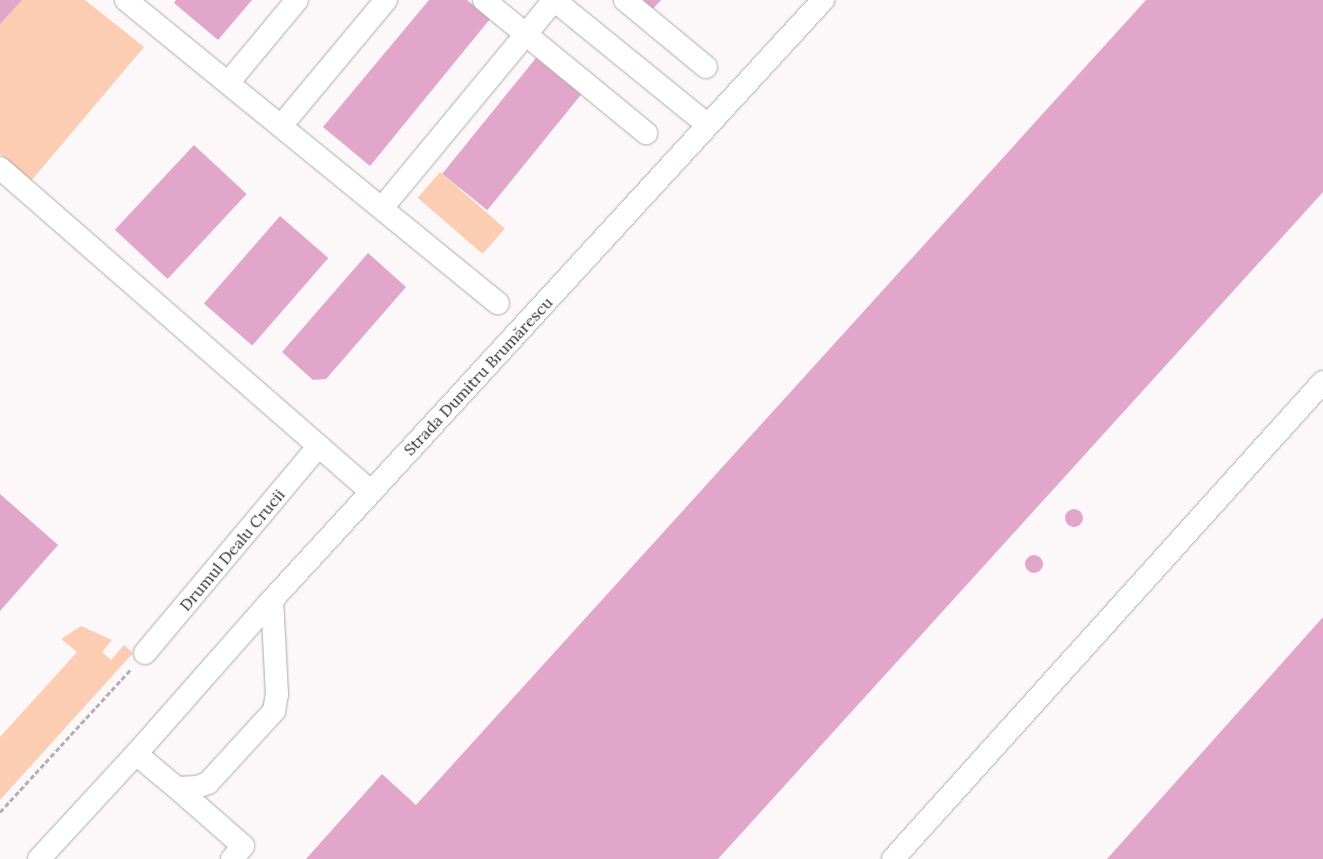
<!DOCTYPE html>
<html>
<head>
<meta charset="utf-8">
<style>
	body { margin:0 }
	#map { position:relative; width:1323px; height:859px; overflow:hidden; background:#fcf7f8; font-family:Lora,serif }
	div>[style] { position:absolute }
	.green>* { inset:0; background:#fdcdb3; transform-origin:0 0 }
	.building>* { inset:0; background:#e2a6ca; transform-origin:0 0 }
	.round { border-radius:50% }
	.path>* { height:3px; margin-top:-1.5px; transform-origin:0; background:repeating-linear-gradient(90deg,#b3afb0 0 5px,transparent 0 7.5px) }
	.roads { filter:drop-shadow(0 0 1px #aea9aa) drop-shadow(0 0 1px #aea9aa) }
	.minor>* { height:22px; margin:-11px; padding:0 11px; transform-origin:11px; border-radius:11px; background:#fff }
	span { translate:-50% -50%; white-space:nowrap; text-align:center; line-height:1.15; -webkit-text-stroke:5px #fff; paint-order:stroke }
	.street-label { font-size:16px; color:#2f2d2d }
</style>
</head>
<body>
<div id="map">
	<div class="green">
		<div style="clip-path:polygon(0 0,85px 0,144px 47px,31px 181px,0 154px)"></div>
		<div style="left:440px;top:172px;width:86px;height:34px;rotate:41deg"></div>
		<div style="clip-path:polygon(81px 626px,112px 640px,102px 652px,111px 660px,124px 645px,133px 653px,0 800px,0 737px,77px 652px,61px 639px)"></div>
	</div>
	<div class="building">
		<div style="clip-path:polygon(0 0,22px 0,0 24px)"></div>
		<div style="clip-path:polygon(176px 0,252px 0,218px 40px,174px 3px)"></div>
		<div style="clip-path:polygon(429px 0,467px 0,490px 19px,370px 166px,323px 127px)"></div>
		<div style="clip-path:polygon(638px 0,661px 0,651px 11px)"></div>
		<div style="clip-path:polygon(1146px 0,1323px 0,1323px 192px,718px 859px,306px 859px,382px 774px,416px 805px)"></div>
		<div style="left:536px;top:58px;width:58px;height:149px;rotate:39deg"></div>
		<div style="left:194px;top:145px;width:72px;height:116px;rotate:43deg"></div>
		<div style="left:280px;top:216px;width:64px;height:116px;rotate:41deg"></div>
		<div style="clip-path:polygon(368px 253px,406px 287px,326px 379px,313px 380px,282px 352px)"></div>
		<div style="clip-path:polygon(0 494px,58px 545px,0 611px)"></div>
		<div class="round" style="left:1065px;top:509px;width:18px;height:18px"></div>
		<div class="round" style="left:1025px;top:555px;width:18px;height:18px"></div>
		<div style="clip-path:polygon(1323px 617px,1323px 859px,1107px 859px)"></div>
	</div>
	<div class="path">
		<div style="left:0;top:812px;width:194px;rotate:-47.5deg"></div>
	</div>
	<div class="roads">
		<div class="minor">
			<div style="left:126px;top:0;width:480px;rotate:39.2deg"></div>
			<div style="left:484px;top:0;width:210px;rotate:39.4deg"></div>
			<div style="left:554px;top:0;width:198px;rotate:39.1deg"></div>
			<div style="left:625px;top:0;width:105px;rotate:39.6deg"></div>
			<div style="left:228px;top:83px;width:108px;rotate:-50.3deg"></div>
			<div style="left:281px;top:126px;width:164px;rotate:-50.2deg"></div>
			<div style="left:0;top:168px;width:493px;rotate:41.1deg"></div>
			<div style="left:382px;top:208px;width:270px;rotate:-50.4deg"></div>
			<div style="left:145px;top:653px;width:270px;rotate:-50deg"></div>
			<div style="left:136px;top:754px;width:53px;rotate:39.7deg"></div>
			<div style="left:177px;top:788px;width:20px;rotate:-3deg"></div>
			<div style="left:197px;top:787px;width:12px;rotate:-20deg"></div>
			<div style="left:208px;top:783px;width:98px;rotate:-47.5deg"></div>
			<div style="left:274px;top:711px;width:17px;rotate:-80deg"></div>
			<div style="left:277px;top:694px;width:94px;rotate:-93deg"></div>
			<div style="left:177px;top:788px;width:88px;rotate:41.3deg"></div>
			<div style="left:243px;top:846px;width:17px;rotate:130deg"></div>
			<div style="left:39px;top:859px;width:143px;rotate:-47.3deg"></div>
			<div style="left:136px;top:754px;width:205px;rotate:-48.6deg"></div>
			<div style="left:272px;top:600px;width:815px;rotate:-47.44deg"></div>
			<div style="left:893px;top:859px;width:642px;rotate:-47.97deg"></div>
		</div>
	</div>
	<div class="street-label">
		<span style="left:478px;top:376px;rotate:-47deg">Strada Dumitru Brumărescu</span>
		<span style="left:232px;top:550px;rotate:-50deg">Drumul Dealu Crucii</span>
	</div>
</div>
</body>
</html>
